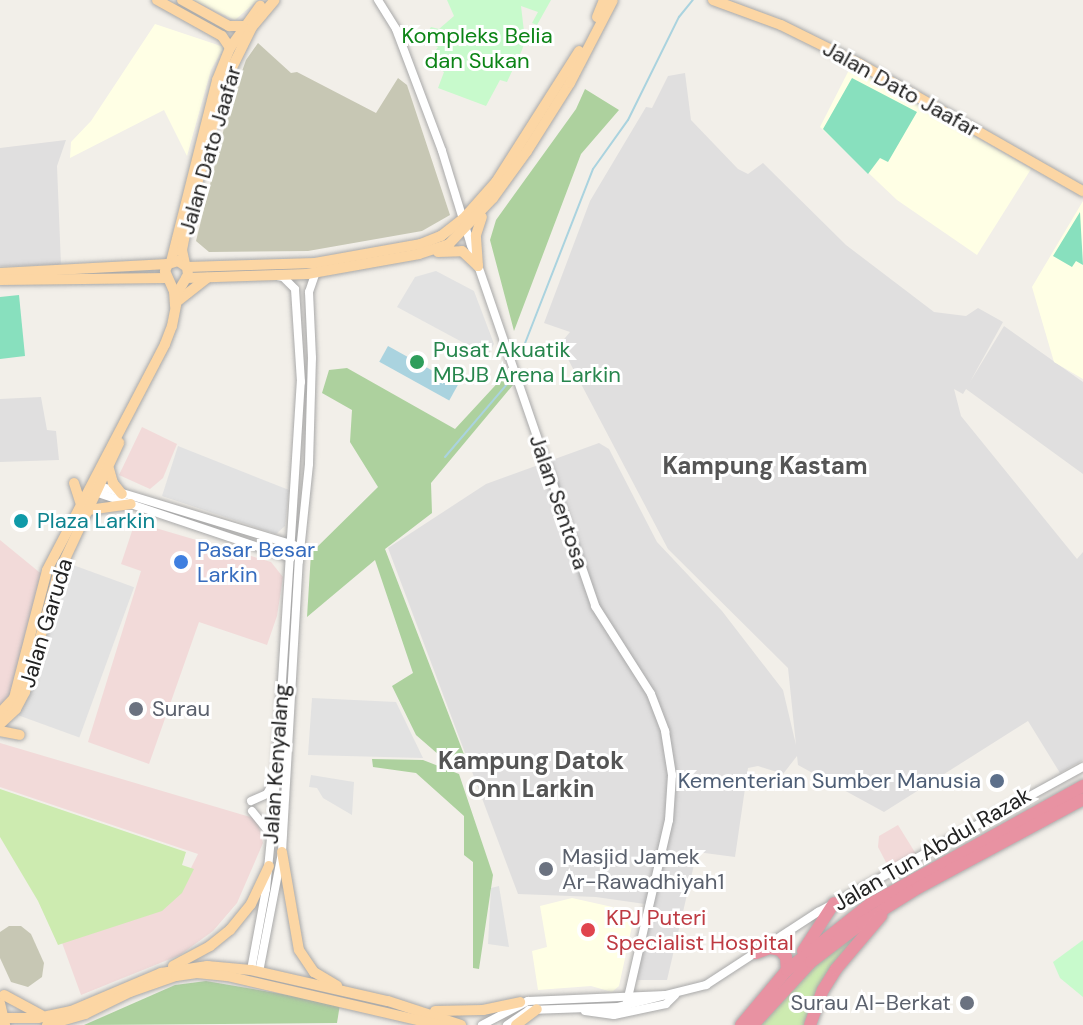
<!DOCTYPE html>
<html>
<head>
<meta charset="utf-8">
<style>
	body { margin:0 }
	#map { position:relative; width:1083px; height:1025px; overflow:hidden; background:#f2efe9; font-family:"DM Sans",sans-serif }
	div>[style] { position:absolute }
	.residential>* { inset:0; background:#e0dfdf }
	.commercial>* { inset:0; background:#f2dad9 }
	.education>* { inset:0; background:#ffffe5 }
	.construction>* { inset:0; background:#c7c7b4 }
	.grass>* { inset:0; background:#cdebb0 }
	.forest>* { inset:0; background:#add19e }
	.park>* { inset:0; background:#c8facc }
	.pitch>* { inset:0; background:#88e0be }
	.parking>* { inset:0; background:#e2e2e2; transform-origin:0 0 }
	.water>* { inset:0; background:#aad3df; transform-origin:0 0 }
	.stream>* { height:2px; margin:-1px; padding:0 1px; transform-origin:1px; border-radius:1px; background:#aad3df }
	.roads { filter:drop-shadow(0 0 2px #a9a9a9) drop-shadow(0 0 2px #a9a9a9) }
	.minor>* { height:8px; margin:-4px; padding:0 4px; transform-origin:4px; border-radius:4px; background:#fff }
	.major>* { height:10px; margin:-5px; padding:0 5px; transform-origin:5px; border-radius:5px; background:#fcd6a4 }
	.highway>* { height:12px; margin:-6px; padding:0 6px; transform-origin:6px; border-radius:6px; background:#e892a2 }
	.dots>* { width:22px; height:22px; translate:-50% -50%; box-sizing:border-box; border:4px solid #fff; border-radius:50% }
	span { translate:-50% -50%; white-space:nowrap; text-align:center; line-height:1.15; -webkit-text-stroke:6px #fff; paint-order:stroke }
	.park-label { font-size:22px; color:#0c8416 }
	.street-label { font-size:22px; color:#222 }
	.leisure-label { font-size:22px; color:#27864d }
	.left { translate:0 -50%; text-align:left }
	.culture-label { font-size:22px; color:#0d838f }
	.shop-label { font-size:22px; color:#366cbe }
	.worship-label { font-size:22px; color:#5b616d }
	.right { translate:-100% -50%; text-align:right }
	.service-label { font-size:22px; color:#4e5e75 }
	.health-label { font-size:22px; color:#be3a42 }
	.neighbourhood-label { font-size:24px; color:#555; font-weight:700 }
</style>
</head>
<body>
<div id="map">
	<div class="residential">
		<div style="clip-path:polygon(685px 73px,691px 120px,738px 169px,748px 174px,763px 163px,846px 245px,934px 312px,966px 316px,978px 308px,1003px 322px,970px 382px,1004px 326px,1083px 382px,1083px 474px,966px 389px,963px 394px,954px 389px,961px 416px,1077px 559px,1083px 552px,1083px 760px,1060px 773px,1028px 721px,884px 812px,798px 765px,797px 756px,783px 774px,758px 766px,748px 768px,735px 857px,697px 852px,667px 980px,636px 980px,652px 905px,596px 897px,518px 894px,388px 548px,486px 484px,599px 443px,609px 449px,657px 542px,722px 611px,783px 690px,796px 745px,788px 668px,668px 549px,560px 344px,570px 332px,544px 323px,590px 201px,646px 107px,652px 108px,668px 76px)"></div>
		<div style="clip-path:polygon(66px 140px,57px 166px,61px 265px,0 266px,0 148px)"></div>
		<div style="clip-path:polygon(41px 397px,47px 430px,56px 431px,59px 460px,0 462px,0 399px)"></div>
	</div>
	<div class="commercial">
		<div style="clip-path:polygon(142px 427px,177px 444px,163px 478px,150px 489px,119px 475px)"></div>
		<div style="clip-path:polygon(135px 522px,271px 562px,283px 577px,277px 616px,267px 645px,199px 622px,149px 764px,88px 742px,141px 571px,121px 564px)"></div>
		<div style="clip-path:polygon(0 540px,44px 576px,11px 697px,0 708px)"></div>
		<div style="clip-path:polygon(0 743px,257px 819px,263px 843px,237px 903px,213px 931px,180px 955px,81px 995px,61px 940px,176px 898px,198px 854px,0 787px)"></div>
		<div style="clip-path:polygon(898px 825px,916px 854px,889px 868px,878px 847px,879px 836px)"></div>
	</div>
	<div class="education">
		<div style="clip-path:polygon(193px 0,258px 0,235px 20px)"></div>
		<div style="clip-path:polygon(155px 24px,224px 47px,211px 70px,187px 156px,164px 110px,70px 158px,71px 142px,91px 121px)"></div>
		<div style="clip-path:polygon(851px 66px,1031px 169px,977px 255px,897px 200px,820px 127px)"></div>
		<div style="clip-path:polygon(1083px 201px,1083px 379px,1054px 362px,1032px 287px)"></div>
		<div style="clip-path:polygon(572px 898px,635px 912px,619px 986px,612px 992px,591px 986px,538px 990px,532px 951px,547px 947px,540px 906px)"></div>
	</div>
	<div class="construction">
		<div style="clip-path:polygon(258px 43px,291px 73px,297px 72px,376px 113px,398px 78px,407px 85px,450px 215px,422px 231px,308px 251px,209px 252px,196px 241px,229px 108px,246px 60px)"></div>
		<div style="clip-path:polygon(9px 926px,21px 926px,31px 934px,44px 963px,42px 977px,28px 987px,11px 982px,0 958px,0 932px)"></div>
	</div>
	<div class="grass">
		<div style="clip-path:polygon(0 789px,186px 852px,182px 865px,194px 869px,182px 893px,162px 911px,58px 945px,38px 901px,0 837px)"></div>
		<div style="clip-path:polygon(875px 916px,808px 1025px,759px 1025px,807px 968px)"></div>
	</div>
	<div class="forest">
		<div style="clip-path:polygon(585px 89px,619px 110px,581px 154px,514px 331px,490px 240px,496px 220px,576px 109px)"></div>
		<div style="clip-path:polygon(347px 368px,455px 429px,504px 376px,513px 385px,431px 483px,432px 513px,385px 549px,465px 757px,439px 755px,416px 735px,392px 686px,413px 673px,375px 560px,307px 617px,311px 553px,378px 487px,350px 442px,352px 410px,322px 393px,329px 370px)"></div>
		<div style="clip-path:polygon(372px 759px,423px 760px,459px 774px,493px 875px,479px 969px,473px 968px,473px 862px,464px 855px,464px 816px,416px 773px,373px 767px)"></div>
		<div style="clip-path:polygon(206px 981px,340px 1004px,337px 1023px,84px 1025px,175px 985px)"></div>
	</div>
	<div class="park">
		<div style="clip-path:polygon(447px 0,551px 0,537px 25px,532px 23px,538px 12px,521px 6px,525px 40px,522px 50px,507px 82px,500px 80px,486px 106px,438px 88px,444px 72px,428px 62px,438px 47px,422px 40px,431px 27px,439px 29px,454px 16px)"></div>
		<div style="clip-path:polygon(1083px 940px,1083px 997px,1060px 978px,1053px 962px)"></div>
	</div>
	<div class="pitch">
		<div style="clip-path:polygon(852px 78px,917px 112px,888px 162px,880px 158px,868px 174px,823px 129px)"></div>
		<div style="clip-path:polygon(1080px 212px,1083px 265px,1076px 261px,1072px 267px,1053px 256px)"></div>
		<div style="clip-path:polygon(19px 295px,25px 356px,0 359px,0 297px)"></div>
	</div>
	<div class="parking">
		<div style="clip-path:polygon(436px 271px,474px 291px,494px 344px,488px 356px,397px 307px,415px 277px)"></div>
		<div style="clip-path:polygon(178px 446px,289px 490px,285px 526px,276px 534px,162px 496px)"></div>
		<div style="left:73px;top:565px;width:65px;height:160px;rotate:20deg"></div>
		<div style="clip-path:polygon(312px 698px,396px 702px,423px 758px,308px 755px)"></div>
		<div style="clip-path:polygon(311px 775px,354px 782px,352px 815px,323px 798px,317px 788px,309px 787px)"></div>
		<div style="clip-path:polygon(499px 886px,509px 947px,488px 944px,491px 888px)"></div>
	</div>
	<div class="water">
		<div style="left:388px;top:346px;width:80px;height:18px;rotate:29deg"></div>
	</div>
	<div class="stream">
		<div style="left:522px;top:351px;width:195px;rotate:-68.7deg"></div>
		<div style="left:593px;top:169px;width:60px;rotate:-54.5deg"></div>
		<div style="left:628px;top:120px;width:115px;rotate:-63.7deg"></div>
		<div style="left:679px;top:17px;width:22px;rotate:-51deg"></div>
		<div style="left:445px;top:457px;width:97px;rotate:-49.6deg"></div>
	</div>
	<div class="roads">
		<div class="minor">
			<div style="left:378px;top:0;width:34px;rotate:58deg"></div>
			<div style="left:396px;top:29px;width:130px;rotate:69.3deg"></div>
			<div style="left:442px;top:151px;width:98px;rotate:72.9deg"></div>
			<div style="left:471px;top:245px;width:382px;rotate:71deg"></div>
			<div style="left:595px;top:606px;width:104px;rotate:57.5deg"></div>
			<div style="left:651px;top:694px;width:40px;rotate:69deg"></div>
			<div style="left:665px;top:731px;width:45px;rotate:81deg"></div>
			<div style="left:672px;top:775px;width:45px;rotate:93.8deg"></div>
			<div style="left:669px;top:820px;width:191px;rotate:103deg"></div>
			<div style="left:96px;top:485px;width:207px;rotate:16.9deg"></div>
			<div style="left:92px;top:491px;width:210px;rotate:18.6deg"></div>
			<div style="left:251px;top:801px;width:17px;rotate:-24deg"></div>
			<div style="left:267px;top:794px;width:15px;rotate:-62deg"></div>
			<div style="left:252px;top:811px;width:28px;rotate:51deg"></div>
			<div style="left:251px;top:970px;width:82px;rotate:-79.5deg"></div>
			<div style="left:266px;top:889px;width:81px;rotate:-84.4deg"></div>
			<div style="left:274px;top:808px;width:427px;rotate:-86.4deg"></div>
			<div style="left:301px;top:382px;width:93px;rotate:-93.7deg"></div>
			<div style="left:295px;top:289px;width:17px;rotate:-135deg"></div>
			<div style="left:283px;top:277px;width:6px;rotate:-171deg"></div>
			<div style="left:259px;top:972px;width:122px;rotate:-79.1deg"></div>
			<div style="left:282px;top:852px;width:291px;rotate:-86.7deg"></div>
			<div style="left:299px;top:561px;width:98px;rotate:-84.1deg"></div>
			<div style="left:309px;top:464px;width:106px;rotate:-88.4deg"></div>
			<div style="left:312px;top:358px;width:66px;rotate:-92.6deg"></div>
			<div style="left:309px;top:292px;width:21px;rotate:-71deg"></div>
			<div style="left:585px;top:1011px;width:29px;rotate:8deg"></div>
			<div style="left:614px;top:1015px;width:53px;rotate:-11.9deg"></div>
			<div style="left:666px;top:1004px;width:13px;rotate:-45deg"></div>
			<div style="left:482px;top:1025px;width:52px;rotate:-27.6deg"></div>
			<div style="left:528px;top:1001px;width:138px;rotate:-2.5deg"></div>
			<div style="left:507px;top:1025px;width:27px;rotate:-34deg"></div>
			<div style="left:529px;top:1010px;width:89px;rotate:-1.9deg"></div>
			<div style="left:618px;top:1007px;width:91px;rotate:-14deg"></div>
			<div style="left:706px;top:985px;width:134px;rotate:-33.1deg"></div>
			<div style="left:818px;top:912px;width:302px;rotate:-28.7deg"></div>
		</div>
		<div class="major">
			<div style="left:157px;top:0;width:74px;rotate:29deg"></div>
			<div style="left:222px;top:36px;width:14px;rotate:56deg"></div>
			<div style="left:182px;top:0;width:54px;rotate:29deg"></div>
			<div style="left:229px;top:26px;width:15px"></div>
			<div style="left:713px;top:0;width:72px;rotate:20.2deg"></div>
			<div style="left:781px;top:25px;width:88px;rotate:26.3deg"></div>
			<div style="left:860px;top:64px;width:257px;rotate:29.7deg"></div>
			<div style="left:597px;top:17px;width:18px;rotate:-68deg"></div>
			<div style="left:438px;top:252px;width:24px;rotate:-2deg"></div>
			<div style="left:462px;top:251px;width:22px;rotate:43deg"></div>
			<div style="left:171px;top:262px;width:188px;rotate:-75.8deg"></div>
			<div style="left:217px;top:80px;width:35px;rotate:-68deg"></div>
			<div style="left:230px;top:48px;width:52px;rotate:-54.5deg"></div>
			<div style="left:185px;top:264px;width:14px;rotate:-102deg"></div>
			<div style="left:182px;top:250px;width:38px;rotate:-79deg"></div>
			<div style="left:189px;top:213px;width:136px;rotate:-74.6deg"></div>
			<div style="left:225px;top:82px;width:61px;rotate:-63.9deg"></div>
			<div style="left:252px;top:27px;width:35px;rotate:-50deg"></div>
			<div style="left:478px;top:266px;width:31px;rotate:-94deg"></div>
			<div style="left:476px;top:235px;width:19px;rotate:-72deg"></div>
			<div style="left:187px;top:267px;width:128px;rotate:-1.8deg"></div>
			<div style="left:315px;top:263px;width:108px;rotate:-10.2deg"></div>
			<div style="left:421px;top:244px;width:22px;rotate:-22deg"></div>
			<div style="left:441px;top:236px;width:28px;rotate:-38deg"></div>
			<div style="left:463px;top:219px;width:50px;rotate:-48.3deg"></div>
			<div style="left:496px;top:182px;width:155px;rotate:-57.6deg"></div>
			<div style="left:0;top:273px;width:168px;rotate:-3.1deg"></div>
			<div style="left:186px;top:278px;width:121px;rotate:-1.9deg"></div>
			<div style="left:307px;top:274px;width:114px;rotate:-10.1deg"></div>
			<div style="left:419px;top:254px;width:32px;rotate:-18deg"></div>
			<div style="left:449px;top:244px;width:64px;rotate:-46.3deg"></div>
			<div style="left:493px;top:198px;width:58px;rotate:-54.1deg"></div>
			<div style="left:527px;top:151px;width:80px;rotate:-57.7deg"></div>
			<div style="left:570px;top:83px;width:93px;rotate:-62.6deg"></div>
			<div style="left:0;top:280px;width:167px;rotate:-0.7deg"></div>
			<div style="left:179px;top:300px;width:36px;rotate:-38deg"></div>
			<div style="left:109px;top:469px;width:15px;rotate:74deg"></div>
			<div style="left:113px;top:483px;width:14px;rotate:51deg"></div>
			<div style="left:74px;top:483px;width:23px;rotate:72deg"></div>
			<div style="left:88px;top:510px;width:43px;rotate:-7.9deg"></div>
			<div style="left:0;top:713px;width:21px;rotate:-47deg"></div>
			<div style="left:14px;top:698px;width:132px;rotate:-75.5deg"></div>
			<div style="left:47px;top:570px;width:255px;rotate:-62.4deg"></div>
			<div style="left:165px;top:344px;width:19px;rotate:-69deg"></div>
			<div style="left:172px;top:326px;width:37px;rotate:-79deg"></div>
			<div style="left:179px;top:290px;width:17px;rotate:-59deg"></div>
			<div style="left:188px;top:275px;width:8px;rotate:-97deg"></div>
			<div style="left:187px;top:267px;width:11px;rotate:-146deg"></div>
			<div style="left:178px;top:261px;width:10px;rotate:163deg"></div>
			<div style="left:168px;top:264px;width:8px;rotate:113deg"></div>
			<div style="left:165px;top:271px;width:22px;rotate:66deg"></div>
			<div style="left:174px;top:291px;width:15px;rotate:86deg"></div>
			<div style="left:0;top:724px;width:22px;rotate:-43deg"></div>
			<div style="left:16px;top:709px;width:19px;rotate:-62deg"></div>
			<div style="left:25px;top:692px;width:123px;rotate:-74.4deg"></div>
			<div style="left:58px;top:574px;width:145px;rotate:-65deg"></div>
			<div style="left:0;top:731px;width:20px;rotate:11deg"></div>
			<div style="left:282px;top:852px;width:99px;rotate:80.2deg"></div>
			<div style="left:299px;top:950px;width:27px;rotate:56deg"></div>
			<div style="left:314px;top:972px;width:27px;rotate:31deg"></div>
			<div style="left:173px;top:966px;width:42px;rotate:-28.4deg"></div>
			<div style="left:210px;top:946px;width:26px;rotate:-39deg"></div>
			<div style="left:230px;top:930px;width:33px;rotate:-51deg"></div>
			<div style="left:251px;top:904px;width:42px;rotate:-64.7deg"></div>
			<div style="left:4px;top:995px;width:42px;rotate:28.4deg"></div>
			<div style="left:0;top:1003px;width:23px;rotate:77deg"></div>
			<div style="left:435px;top:1011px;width:48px;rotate:-1.2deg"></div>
			<div style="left:483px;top:1010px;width:38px;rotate:-12deg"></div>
			<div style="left:0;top:1018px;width:38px"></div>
			<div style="left:38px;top:1018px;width:34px;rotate:-12deg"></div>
			<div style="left:71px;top:1011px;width:98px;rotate:-22.9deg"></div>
			<div style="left:161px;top:973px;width:47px;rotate:-8.7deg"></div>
			<div style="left:207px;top:966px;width:44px;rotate:5.2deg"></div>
			<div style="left:251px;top:970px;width:140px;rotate:12.8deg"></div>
			<div style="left:388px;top:1001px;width:77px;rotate:18.2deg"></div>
			<div style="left:47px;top:1025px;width:40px;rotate:-16deg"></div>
			<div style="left:85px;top:1014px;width:50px;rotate:-26.1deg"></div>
			<div style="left:130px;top:992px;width:49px;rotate:-19.2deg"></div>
			<div style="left:176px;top:976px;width:21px;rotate:-8deg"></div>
			<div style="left:197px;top:973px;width:30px;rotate:6deg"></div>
			<div style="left:227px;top:976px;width:219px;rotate:13deg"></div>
			<div style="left:516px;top:1025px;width:26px;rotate:-37deg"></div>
		</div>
		<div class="highway">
			<div style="left:803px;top:951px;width:57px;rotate:-57.1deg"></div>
			<div style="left:756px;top:953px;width:15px;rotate:-20deg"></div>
			<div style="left:770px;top:948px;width:10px;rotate:11deg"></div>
			<div style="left:780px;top:950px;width:9px;rotate:49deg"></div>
			<div style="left:786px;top:957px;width:13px;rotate:86deg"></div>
			<div style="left:741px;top:1025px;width:72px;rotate:-50.1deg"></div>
			<div style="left:787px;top:970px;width:106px;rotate:-38.5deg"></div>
			<div style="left:870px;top:904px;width:244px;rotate:-29deg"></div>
			<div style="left:753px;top:1025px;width:86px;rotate:-47.4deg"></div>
			<div style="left:811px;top:962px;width:64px;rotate:-37.4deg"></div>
			<div style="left:862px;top:923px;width:66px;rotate:-32deg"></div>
			<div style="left:918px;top:888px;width:187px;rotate:-28.3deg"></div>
			<div style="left:810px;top:1025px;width:37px;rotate:-70deg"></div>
			<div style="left:823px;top:990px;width:25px;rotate:-58deg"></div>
			<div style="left:836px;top:969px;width:70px;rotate:-49.7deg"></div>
		</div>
	</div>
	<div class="dots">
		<div style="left:417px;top:362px;background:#2e9e5b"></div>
		<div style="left:21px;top:521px;background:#0f9aa8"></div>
		<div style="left:181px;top:562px;background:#3f7fe0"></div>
		<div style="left:136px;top:709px;background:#6b7280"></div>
		<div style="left:997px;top:781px;background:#5c6f8a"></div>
		<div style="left:546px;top:869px;background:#6b7280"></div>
		<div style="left:588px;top:930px;background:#e0444e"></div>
		<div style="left:967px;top:1003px;background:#6b7280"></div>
	</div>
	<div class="park-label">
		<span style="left:477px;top:48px">Kompleks Belia<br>dan Sukan</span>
	</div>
	<div class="street-label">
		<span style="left:901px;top:89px;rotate:29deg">Jalan Dato Jaafar</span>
		<span style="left:210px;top:150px;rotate:-74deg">Jalan Dato Jaafar</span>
		<span style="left:559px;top:502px;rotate:71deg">Jalan Sentosa</span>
		<span style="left:46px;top:623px;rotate:-73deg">Jalan Garuda</span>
		<span style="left:276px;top:764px;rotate:-86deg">Jalan Kenyalang</span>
		<span style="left:932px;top:849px;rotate:-30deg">Jalan Tun Abdul Razak</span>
	</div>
	<div class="leisure-label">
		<span class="left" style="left:433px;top:362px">Pusat Akuatik<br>MBJB Arena Larkin</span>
	</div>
	<div class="culture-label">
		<span class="left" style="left:37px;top:521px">Plaza Larkin</span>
	</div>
	<div class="shop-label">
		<span class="left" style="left:197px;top:562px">Pasar Besar<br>Larkin</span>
	</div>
	<div class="worship-label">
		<span class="left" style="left:152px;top:709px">Surau</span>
		<span class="left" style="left:562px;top:869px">Masjid Jamek<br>Ar-Rawadhiyah1</span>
		<span class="right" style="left:951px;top:1003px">Surau Al-Berkat</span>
	</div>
	<div class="service-label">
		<span class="right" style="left:981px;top:781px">Kementerian Sumber Manusia</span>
	</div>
	<div class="health-label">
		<span class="left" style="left:606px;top:930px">KPJ Puteri<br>Specialist Hospital</span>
	</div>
	<div class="neighbourhood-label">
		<span style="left:765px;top:466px">Kampung Kastam</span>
		<span style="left:531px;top:775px">Kampung Datok<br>Onn Larkin</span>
	</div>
</div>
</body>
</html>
